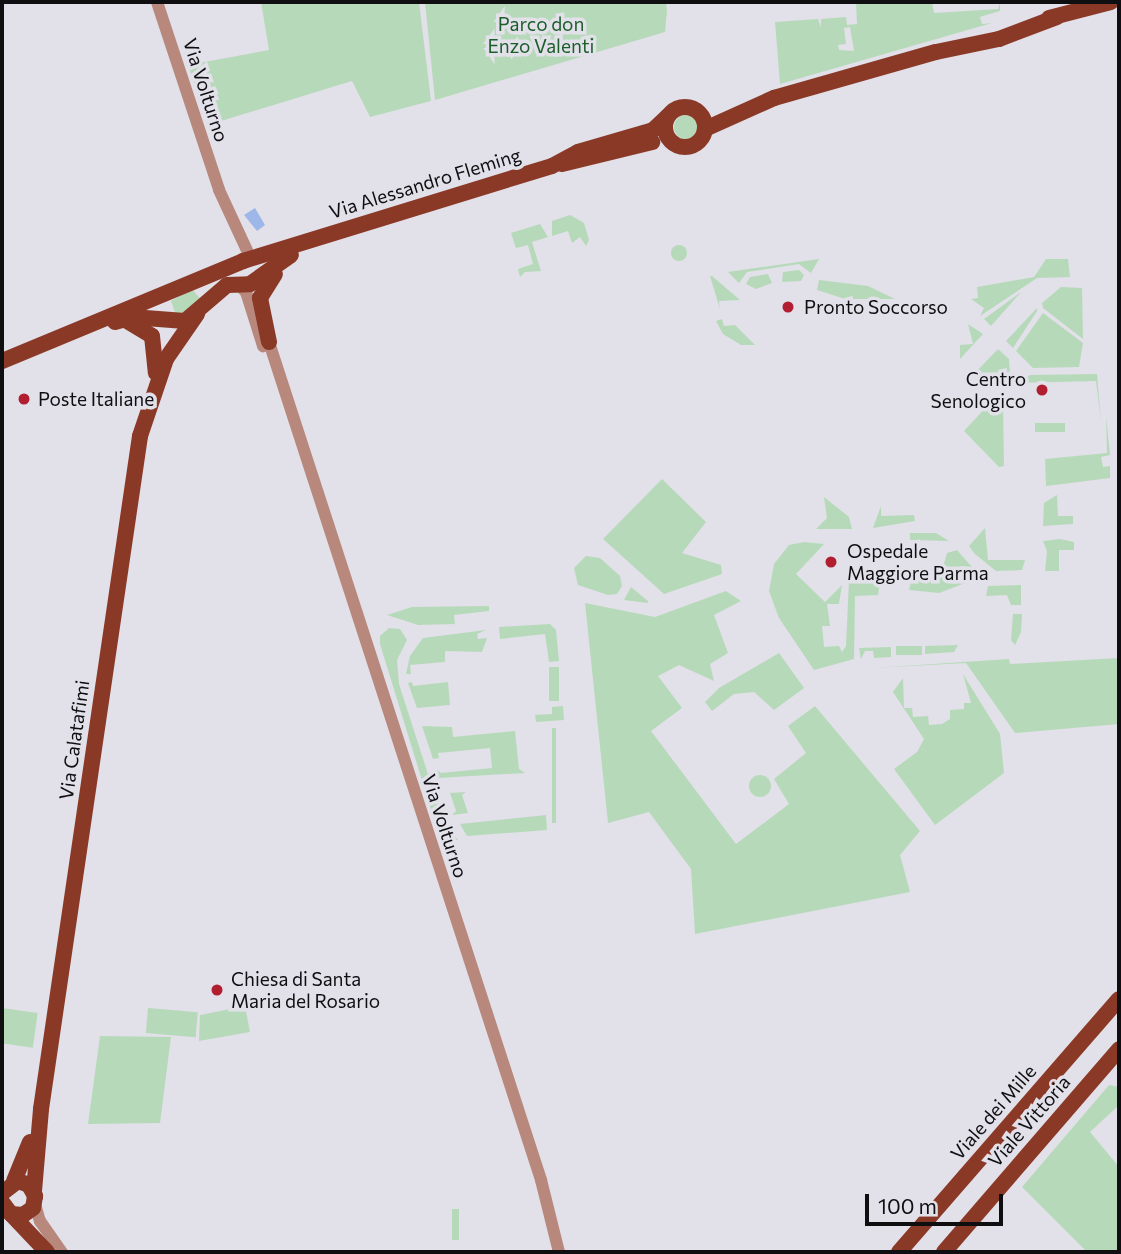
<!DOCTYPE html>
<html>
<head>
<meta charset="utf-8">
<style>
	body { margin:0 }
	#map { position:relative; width:1121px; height:1254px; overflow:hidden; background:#e2e0e9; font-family:Commissioner,sans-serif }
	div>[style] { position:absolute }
	.green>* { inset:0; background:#b6dab9; transform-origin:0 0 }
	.round { border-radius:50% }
	.water>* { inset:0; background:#9eb7e9 }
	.minor>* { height:12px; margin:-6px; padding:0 6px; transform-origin:6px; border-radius:6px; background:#b8887c }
	.major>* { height:16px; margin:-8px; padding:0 8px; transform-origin:8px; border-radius:8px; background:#8b3927 }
	.major>.ring { margin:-8px; padding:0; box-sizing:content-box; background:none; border:16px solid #8b3927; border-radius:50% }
	.dots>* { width:19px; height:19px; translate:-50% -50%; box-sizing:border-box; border:4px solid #e2e0e9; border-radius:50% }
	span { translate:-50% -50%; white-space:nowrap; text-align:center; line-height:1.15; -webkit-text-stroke:7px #e2e0e9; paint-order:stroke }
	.park-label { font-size:19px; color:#1b5e2a }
	.street-label { font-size:19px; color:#0f0f12 }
	.poi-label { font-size:19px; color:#0f0f12 }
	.left { translate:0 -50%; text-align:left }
	.right { translate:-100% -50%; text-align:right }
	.frame { position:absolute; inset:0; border:4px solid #0f0f12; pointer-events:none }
	.scale { position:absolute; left:865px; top:1194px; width:138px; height:32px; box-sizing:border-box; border:4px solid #0f0f12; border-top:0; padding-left:9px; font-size:21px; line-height:24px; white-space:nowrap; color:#0f0f12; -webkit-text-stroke:5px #e2e0e9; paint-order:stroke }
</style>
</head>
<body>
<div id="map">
	<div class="green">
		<div style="clip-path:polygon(261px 2px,419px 2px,431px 101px,370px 117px,352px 81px,208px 125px,188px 65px,269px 50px)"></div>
		<div style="clip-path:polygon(425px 2px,666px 2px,667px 11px,665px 32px,435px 100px)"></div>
		<div style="clip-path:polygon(evenodd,856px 2px,932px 2px,934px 13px,998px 9px,1000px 2px,1000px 11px,980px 17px,982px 24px,992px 23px,780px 84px,775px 22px,818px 19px,821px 27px,821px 19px,846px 17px,847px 25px,857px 24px,856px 2px,850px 27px,854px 51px,839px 50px,838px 45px,846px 44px,844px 28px,850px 27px)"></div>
		<div class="round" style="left:674px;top:115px;width:24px;height:24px"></div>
		<div style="clip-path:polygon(570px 215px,584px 223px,589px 240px,586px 246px,580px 237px,572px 243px,568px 231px,552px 236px,552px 221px)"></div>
		<div style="clip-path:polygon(540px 224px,548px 237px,532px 242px,541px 271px,525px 272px,520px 277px,518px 269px,533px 264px,528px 245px,516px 248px,511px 233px)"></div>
		<div class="round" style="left:671px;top:245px;width:16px;height:16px"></div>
		<div style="clip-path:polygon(819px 259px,811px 273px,799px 264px,747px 272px,739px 283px,728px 272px)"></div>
		<div style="clip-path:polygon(1046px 259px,1068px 259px,1070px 277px,1037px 278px,980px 316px,984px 308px,971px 299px,978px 298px,977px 287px,1034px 277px)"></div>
		<div style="clip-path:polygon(799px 270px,804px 275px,801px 281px,782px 282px,783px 272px)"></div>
		<div style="clip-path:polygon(768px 274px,772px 283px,756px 289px,746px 284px,750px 277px)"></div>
		<div style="clip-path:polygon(710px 276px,712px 276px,740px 300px,719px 301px,720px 309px)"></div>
		<div style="clip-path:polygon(819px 280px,868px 286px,895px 299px,845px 299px,817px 290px)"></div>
		<div style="clip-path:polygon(1061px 287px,1082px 288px,1083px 339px,1043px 308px,1042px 303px)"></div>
		<div style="clip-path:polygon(192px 289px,201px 300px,187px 314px,176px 315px,171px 301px)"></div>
		<div style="clip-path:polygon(1021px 292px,991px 326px,984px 319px)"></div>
		<div style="clip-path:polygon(1037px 308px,1037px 311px,1013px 348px,1006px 341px)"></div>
		<div style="clip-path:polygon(1043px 313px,1083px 343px,1079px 367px,1033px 368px,1016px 351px)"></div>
		<div style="clip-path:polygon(722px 319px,724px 326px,735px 325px,755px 345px,741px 345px,723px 334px,716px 321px)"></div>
		<div style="clip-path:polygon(968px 324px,983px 334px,960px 359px,960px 345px,973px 344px)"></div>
		<div style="clip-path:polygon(998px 349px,1009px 359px,1010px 374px,974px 374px)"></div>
		<div style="clip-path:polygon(1097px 374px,1101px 422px,1096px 381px,1016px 383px,1030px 375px)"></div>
		<div style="clip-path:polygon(989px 404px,1003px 404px,1004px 466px,999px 467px,964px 431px)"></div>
		<div style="clip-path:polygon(1106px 416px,1110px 455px,1101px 457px,1103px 467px,1110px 466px,1110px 478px,1046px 486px,1045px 459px,1107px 453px)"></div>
		<div style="left:1065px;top:423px;width:9px;height:30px;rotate:90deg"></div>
		<div style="clip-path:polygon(662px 479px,706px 522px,682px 553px,721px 565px,722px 574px,664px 594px,603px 539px)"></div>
		<div style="clip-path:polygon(1057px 495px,1058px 516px,1073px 516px,1073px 524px,1043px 526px,1044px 503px)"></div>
		<div style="clip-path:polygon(824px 497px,849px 517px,852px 529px,816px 529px,827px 518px)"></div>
		<div style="clip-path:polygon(881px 506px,881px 516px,914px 515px,915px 521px,873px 528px)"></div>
		<div style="clip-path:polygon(985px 528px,988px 560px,1025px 560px,1022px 570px,996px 571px,975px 554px,969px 546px)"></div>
		<div style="clip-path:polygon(936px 533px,949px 541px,910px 540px,910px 533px)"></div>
		<div style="clip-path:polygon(1060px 539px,1074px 542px,1074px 550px,1059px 550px,1059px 571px,1045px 571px,1047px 551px,1043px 541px)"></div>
		<div style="clip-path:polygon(804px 542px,824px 544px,796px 574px,825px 602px,842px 585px,839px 604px,827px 604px,830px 626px,822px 626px,824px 647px,839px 646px,842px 652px,846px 646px,849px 580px,880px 582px,878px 595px,855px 596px,854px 659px,814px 670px,779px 618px,769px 591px,774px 564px,789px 545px)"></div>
		<div style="clip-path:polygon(957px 550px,977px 573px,976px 579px,939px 593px,909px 590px,912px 578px,940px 578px,947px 553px)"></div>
		<div style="clip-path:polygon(586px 556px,600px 558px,620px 576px,622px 586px,617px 594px,608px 595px,578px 585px,574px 568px)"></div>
		<div style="clip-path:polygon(1021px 585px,1021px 605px,1011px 605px,1007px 595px,986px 596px,988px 586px)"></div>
		<div style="clip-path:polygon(631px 587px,648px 601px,648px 603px,624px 600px)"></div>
		<div style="clip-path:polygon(726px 591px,741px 601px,714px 615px,728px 653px,710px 664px,714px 681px,679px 665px,658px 676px,682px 708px,651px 731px,736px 844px,789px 804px,774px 779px,806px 753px,788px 726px,815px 706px,920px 831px,900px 855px,910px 892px,695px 934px,691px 869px,649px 812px,608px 823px,585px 603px,655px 617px)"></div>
		<div style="clip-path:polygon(489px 606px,489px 611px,454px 615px,455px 624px,418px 625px,387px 615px,412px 607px)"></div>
		<div style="clip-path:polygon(1013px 614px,1022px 614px,1021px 632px,1015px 645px,1011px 640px)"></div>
		<div style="clip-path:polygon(550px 624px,556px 630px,559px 661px,549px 662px,545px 634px,500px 639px,499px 627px)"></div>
		<div style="clip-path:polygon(389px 628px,400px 629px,407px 640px,397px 660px,399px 684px,445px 827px,458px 840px,441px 842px,380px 644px,380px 636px)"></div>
		<div style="clip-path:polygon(486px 630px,477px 634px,478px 639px,487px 638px,482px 652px,445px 651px,445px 662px,410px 665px,411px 674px,406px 674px,410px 656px,423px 638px)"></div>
		<div style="clip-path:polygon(958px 645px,954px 652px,925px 654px,925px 646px)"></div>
		<div style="left:922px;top:646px;width:9px;height:26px;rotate:90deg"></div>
		<div style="clip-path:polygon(891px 647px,891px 657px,874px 658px,873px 651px,865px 651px,861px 659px,859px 648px)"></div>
		<div style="clip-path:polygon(779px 653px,804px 688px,774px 710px,754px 692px,734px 694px,712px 711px,705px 702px,719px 688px)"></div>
		<div style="clip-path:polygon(1119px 658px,1119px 724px,1015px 733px,966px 663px,873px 668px,1009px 659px,1010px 664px)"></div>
		<div style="left:549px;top:667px;width:10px;height:34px"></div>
		<div style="clip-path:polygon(963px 674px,1000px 734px,1004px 773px,935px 825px,894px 769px,917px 752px,924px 739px,893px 692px,903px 678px,904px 708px,912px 708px,913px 717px,928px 716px,929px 725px,942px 724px,950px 719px,950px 710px,964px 709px,964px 703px,971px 703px)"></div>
		<div style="clip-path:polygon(412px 682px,413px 686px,448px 682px,450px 705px,417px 708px,408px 683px)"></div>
		<div style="clip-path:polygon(563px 706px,564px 720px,536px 722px,535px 715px,552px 714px,552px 707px)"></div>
		<div style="clip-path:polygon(422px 726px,452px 727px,453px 737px,515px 731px,519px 769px,525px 773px,438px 778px,436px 769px,441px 773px,492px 768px,490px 748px,438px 753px,439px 758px,433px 759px)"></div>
		<div style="left:552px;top:728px;width:4px;height:95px"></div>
		<div class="round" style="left:749px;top:775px;width:22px;height:22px"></div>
		<div style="clip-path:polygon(466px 792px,462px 795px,468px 813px,452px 815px,456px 811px,450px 793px)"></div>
		<div style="clip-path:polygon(546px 815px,547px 830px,467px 836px,460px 824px)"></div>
		<div style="clip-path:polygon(245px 1006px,250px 1032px,199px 1041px,200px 1015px)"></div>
		<div style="left:2px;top:1008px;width:36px;height:35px;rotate:8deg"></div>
		<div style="left:148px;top:1008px;width:50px;height:25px;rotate:5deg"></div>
		<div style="clip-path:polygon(100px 1036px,171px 1037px,160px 1123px,88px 1124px)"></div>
		<div style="clip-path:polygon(1109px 1085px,1119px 1087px,1119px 1105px,1090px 1132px,1119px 1167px,1119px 1252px,1087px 1252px,1022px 1187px)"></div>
		<div style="left:452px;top:1209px;width:7px;height:31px"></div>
	</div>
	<div class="water">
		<div style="clip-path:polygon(255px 208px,265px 225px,257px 231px,244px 215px)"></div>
	</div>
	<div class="minor">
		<div style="left:157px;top:2px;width:198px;rotate:71.7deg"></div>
		<div style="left:219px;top:190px;width:76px;rotate:65.1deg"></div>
		<div style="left:237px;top:283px;width:13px;rotate:45deg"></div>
		<div style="left:246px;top:292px;width:57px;rotate:72.5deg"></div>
		<div style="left:266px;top:333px;width:891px;rotate:72.01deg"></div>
		<div style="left:541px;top:1180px;width:74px;rotate:76deg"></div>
		<div style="left:35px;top:1204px;width:18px;rotate:74deg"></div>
		<div style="left:40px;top:1221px;width:38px;rotate:55deg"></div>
	</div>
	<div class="major">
		<div style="left:1049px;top:18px;width:64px;rotate:-14.5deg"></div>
		<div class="ring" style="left:665px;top:107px;width:24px;height:24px"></div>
		<div style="left:705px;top:129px;width:76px;rotate:-24.2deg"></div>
		<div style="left:774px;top:98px;width:168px;rotate:-15.9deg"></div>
		<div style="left:936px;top:52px;width:64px;rotate:-11.7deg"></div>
		<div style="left:999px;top:39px;width:62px;rotate:-20.8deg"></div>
		<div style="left:562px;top:164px;width:93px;rotate:-13.7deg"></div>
		<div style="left:127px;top:321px;width:29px;rotate:31deg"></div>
		<div style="left:152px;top:336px;width:37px;rotate:84deg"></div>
		<div style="left:115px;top:322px;width:18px;rotate:-16deg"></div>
		<div style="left:132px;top:317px;width:53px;rotate:4.3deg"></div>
		<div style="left:185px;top:321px;width:55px;rotate:-40.6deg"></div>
		<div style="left:227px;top:285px;width:23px;rotate:-2deg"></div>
		<div style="left:250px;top:284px;width:50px;rotate:-35.3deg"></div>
		<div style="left:269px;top:342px;width:45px;rotate:-101.6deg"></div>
		<div style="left:260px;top:298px;width:28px;rotate:-58deg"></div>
		<div style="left:2px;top:361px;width:261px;rotate:-22.5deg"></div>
		<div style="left:243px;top:261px;width:323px;rotate:-17.1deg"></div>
		<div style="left:552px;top:166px;width:30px;rotate:-28deg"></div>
		<div style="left:578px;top:152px;width:78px;rotate:-16.3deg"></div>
		<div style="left:653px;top:130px;width:21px;rotate:-43deg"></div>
		<div style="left:14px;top:1181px;width:42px;rotate:-67.7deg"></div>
		<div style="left:34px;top:1191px;width:82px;rotate:-85.1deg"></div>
		<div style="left:41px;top:1109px;width:680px;rotate:-81.63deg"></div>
		<div style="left:140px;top:436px;width:81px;rotate:-71.3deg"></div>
		<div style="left:166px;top:359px;width:55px;rotate:-55.4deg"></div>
		<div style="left:2px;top:1193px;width:20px;rotate:-37deg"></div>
		<div style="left:18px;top:1181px;width:12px;rotate:20deg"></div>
		<div style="left:29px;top:1185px;width:13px;rotate:61deg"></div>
		<div style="left:35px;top:1196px;width:12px;rotate:99deg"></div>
		<div style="left:33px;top:1208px;width:12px;rotate:145deg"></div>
		<div style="left:23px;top:1215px;width:12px;rotate:-175deg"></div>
		<div style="left:11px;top:1214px;width:15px;rotate:-127deg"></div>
		<div style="left:11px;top:1214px;width:52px;rotate:46.5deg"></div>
		<div style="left:899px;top:1252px;width:335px;rotate:-49deg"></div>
		<div style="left:944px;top:1252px;width:268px;rotate:-49.2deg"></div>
	</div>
	<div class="dots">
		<div style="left:788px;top:307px;background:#b11e30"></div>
		<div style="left:1042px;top:390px;background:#b11e30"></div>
		<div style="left:24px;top:399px;background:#b11e30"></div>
		<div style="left:831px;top:562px;background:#b11e30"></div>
		<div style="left:217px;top:990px;background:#b11e30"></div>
	</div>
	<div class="park-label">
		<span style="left:541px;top:35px">Parco don<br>Enzo Valenti</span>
	</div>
	<div class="street-label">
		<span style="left:206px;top:90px;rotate:72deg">Via Volturno</span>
		<span style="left:425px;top:183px;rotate:-17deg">Via Alessandro Fleming</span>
		<span style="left:74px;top:740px;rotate:-82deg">Via Calatafimi</span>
		<span style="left:445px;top:826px;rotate:72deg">Via Volturno</span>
		<span style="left:993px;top:1112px;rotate:-49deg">Viale dei Mille</span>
		<span style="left:1029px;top:1121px;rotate:-49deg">Viale Vittoria</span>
	</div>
	<div class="poi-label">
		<span class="left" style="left:804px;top:307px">Pronto Soccorso</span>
		<span class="right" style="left:1026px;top:390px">Centro<br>Senologico</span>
		<span class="left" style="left:38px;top:399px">Poste Italiane</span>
		<span class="left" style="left:847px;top:562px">Ospedale<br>Maggiore Parma</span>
		<span class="left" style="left:231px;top:990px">Chiesa di Santa<br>Maria del Rosario</span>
	</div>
	<div class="frame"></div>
	<div class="scale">100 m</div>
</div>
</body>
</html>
